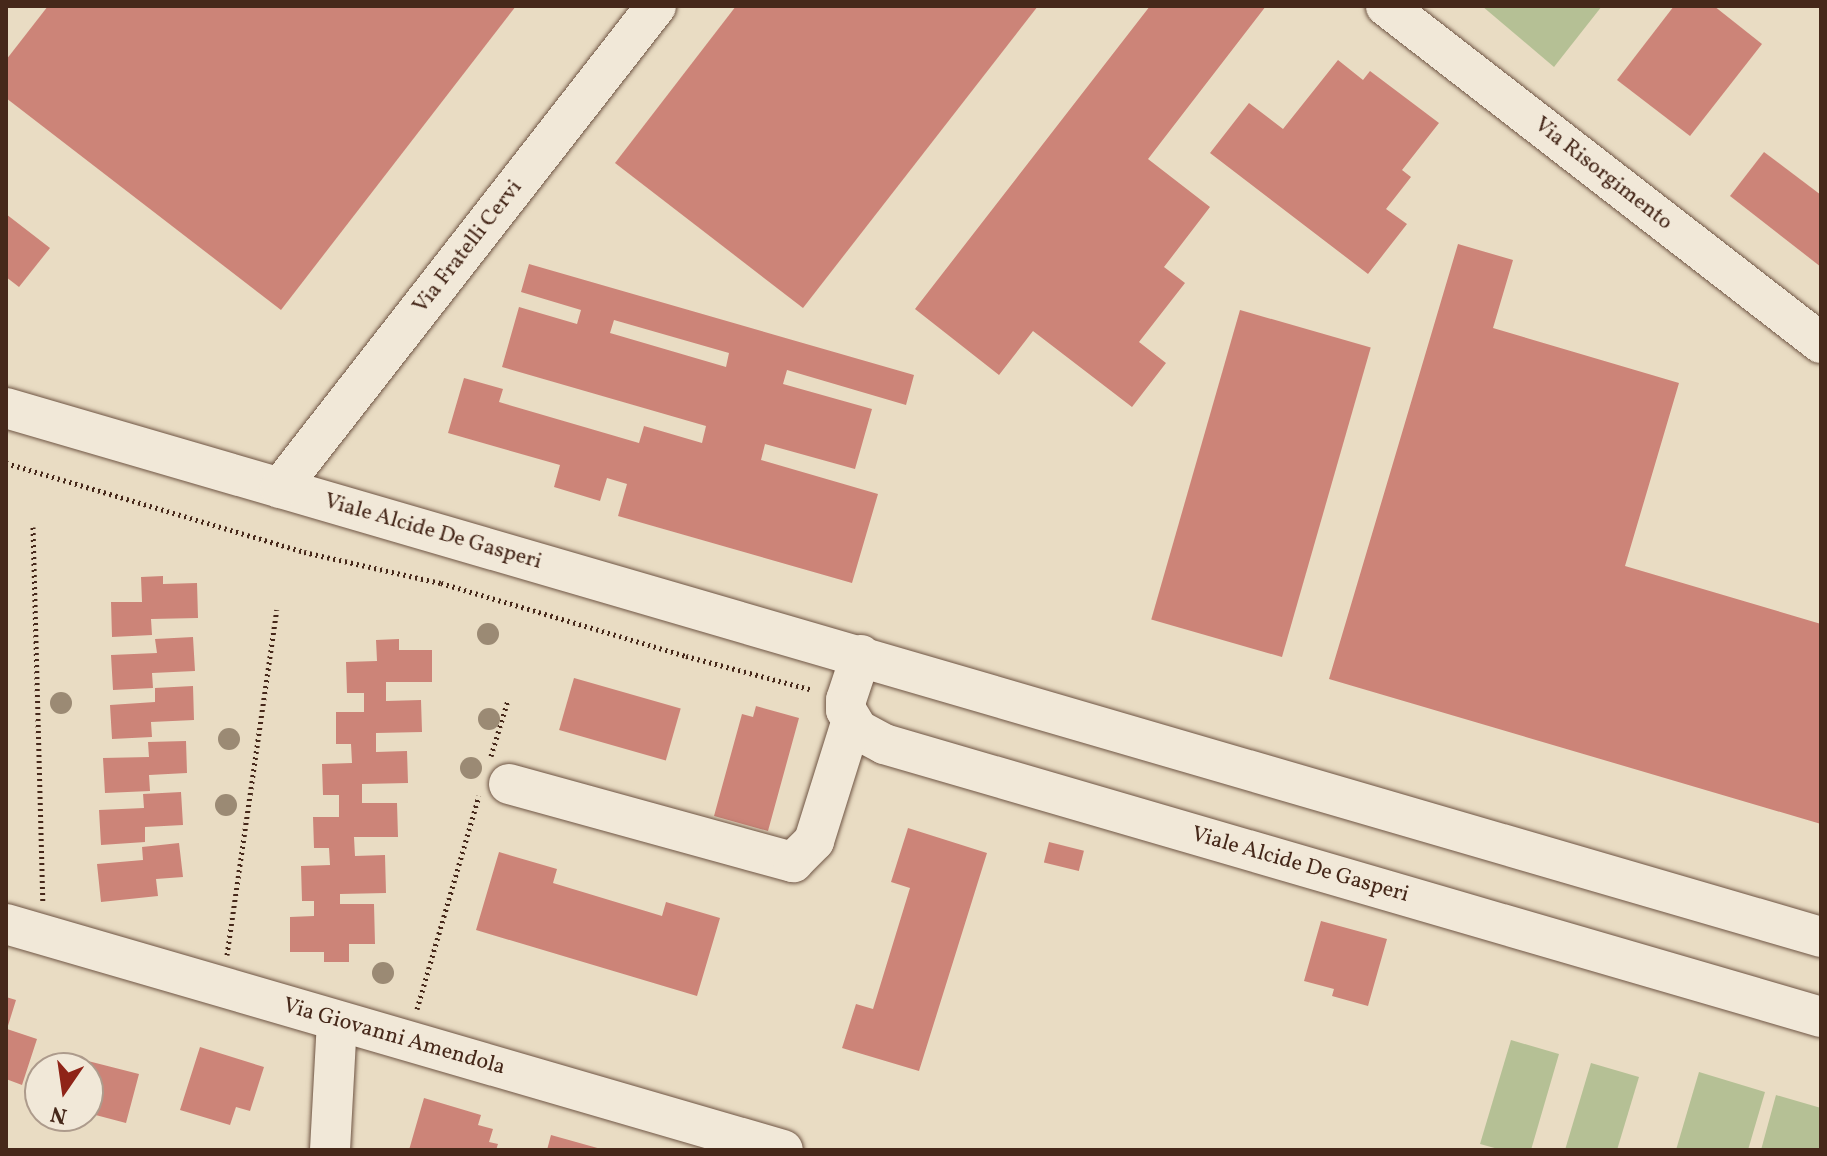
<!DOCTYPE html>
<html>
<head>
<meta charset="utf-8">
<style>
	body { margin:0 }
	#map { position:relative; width:1827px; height:1156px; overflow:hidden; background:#e9dcc3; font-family:Vollkorn,serif }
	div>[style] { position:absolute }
	.green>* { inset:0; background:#b5c095 }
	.building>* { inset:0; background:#cc8478; transform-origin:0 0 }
	.path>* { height:5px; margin-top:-2.5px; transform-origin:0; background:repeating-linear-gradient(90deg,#46281a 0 2px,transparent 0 6px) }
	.roads { filter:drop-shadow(0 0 2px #6f5544) drop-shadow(0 0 2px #6f5544) }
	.minor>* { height:40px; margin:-20px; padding:0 20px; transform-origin:20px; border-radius:20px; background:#f1e8d8 }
	.trees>* { width:22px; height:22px; margin:-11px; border-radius:50%; background:#9b8a74 }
	span { translate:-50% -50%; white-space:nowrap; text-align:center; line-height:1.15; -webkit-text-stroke:6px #f1e8d8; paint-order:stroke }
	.street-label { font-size:22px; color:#46281a }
	.frame { position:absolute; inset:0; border:8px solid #46281a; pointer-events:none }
	.north { position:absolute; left:24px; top:1052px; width:80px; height:80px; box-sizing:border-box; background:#f1e8d8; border:2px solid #ad9b8c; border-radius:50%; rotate:193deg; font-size:22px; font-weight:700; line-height:32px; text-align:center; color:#46281a }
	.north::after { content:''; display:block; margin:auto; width:28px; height:36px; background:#8f2418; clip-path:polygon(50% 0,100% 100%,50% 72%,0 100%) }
</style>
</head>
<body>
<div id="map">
	<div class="green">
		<div style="clip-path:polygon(1482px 6px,1602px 6px,1554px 67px)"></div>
		<div style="clip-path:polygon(1511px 1040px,1559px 1054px,1531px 1150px,1502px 1150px,1480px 1144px)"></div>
		<div style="clip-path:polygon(1591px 1063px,1639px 1077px,1617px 1150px,1565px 1150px)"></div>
		<div style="clip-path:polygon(1699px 1072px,1765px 1092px,1748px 1150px,1676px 1150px)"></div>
		<div style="clip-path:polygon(1776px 1095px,1821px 1108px,1821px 1150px,1761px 1150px)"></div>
	</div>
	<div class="building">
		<div style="clip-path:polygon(48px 6px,516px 6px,281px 310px,6px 98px,6px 60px)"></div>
		<div style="clip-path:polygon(736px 6px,1038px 6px,803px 308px,615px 163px)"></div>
		<div style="clip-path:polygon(1150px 6px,1266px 6px,1148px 159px,1210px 207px,1164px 267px,1185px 283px,1139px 342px,1166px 363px,1132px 407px,1033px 331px,999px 375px,915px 309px)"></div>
		<div style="clip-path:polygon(1674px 6px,1714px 6px,1762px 44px,1690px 136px,1617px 80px)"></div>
		<div style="clip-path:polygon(1338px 60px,1363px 80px,1370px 71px,1439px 123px,1402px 170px,1411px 177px,1386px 209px,1407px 224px,1368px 274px,1210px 153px,1249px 103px,1283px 129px)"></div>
		<div style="clip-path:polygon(1764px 152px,1821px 195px,1821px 267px,1730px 196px)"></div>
		<div style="clip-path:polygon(6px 214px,50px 248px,19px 287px,6px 277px)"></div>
		<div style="clip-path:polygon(1458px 244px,1513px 260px,1493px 328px,1679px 383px,1625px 566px,1821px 624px,1821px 824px,1329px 679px)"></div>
		<div style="clip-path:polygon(evenodd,529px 264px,914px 375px,906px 405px,787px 370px,783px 384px,872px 409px,855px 469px,765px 444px,761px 460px,878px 494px,852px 583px,618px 516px,627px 484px,607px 478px,600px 501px,554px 487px,560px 465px,448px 433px,464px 378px,503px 389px,499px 402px,639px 443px,644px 426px,702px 443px,706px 426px,502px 367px,519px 307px,577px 324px,581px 310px,521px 292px,529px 264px,614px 320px,729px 353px,726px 367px,610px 333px,614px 320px)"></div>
		<div style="left:1240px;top:310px;width:136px;height:322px;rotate:16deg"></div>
		<div style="clip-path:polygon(163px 576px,163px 584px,197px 583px,198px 618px,151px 619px,152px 635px,112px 637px,111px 602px,142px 602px,141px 577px)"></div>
		<div style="clip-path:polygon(193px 637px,195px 671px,152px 673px,153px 688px,113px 690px,111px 655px,157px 653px,155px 639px)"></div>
		<div style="clip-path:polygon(399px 639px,399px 650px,432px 650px,432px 682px,386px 682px,386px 701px,421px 700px,422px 732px,376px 733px,376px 752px,407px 751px,408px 783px,362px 784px,362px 803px,397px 803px,398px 837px,354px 837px,355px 856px,385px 855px,386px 893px,340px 894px,340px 904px,374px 904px,375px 944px,349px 944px,349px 962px,324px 962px,324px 952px,290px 952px,290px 917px,314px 916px,314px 901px,302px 901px,301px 866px,330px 865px,329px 848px,314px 848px,313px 817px,339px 817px,339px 795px,323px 795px,322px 764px,352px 763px,351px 744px,336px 744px,336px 712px,364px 712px,364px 693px,347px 693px,346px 662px,377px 661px,376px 640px)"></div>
		<div style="left:574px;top:678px;width:111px;height:54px;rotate:16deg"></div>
		<div style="clip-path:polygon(193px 686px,194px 720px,151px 722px,152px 737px,112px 739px,110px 705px,155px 702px,155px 688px)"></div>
		<div style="clip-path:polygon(756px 706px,799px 718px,768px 831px,714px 816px,742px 714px,753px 717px)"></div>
		<div style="clip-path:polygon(186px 741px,187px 773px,149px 775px,150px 791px,105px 793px,103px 758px,149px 757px,148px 742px)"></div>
		<div style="clip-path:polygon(181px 792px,183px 825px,145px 827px,145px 842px,101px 845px,99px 810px,144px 808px,143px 794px)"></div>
		<div style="clip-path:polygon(908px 828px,987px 853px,919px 1071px,842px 1048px,856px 1004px,873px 1009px,910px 888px,891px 882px)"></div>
		<div style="left:1049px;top:842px;width:36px;height:21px;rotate:14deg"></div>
		<div style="clip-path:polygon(179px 843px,183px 877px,156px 879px,158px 896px,101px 902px,97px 864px,143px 860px,142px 847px)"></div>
		<div style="clip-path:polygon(499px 852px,557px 869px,553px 883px,662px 916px,666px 902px,720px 918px,697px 996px,476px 930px)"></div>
		<div style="clip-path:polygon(1321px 921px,1387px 939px,1368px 1006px,1332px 996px,1334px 989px,1304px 981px)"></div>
		<div style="clip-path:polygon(6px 997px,16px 1000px,7px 1029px,37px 1039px,22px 1085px,6px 1079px)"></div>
		<div style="clip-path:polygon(200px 1047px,264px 1067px,250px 1111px,236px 1107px,230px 1125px,180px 1110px)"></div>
		<div style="clip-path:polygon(84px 1060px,139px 1074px,126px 1123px,88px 1113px,88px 1068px,82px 1068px)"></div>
		<div style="clip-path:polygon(424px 1098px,481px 1115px,478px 1125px,493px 1129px,489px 1142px,498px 1144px,496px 1150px,409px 1150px)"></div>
		<div style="clip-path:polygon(551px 1135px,601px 1149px,601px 1150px,547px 1150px)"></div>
	</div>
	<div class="path">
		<div style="left:6px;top:463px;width:311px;rotate:16.6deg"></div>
		<div style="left:304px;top:552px;width:140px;rotate:12.8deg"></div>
		<div style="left:441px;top:583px;width:256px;rotate:16.6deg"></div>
		<div style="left:686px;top:656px;width:131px;rotate:15deg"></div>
		<div style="left:33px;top:527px;width:375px;rotate:88.5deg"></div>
		<div style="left:491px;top:756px;width:59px;rotate:-73.1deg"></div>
		<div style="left:227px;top:955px;width:349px;rotate:-81.8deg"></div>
		<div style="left:417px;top:1009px;width:222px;rotate:-73.8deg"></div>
	</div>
	<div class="roads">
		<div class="minor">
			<div style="left:1386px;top:6px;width:550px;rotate:37.77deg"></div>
			<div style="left:6px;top:408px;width:1891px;rotate:16.25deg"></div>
			<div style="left:280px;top:488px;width:611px;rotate:-52.04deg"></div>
			<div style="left:861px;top:655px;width:47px;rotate:108.4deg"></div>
			<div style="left:846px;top:700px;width:10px;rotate:90deg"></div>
			<div style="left:846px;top:710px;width:23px;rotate:59deg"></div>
			<div style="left:858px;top:730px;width:30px;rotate:28deg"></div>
			<div style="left:884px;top:744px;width:976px;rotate:16.24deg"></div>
			<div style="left:509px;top:784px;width:295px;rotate:15.4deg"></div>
			<div style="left:793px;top:862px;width:30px;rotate:-45deg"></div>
			<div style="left:814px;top:841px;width:124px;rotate:-72.6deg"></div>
			<div style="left:6px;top:924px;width:809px;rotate:16.22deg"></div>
			<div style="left:330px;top:1150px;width:129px;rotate:-86.9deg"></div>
		</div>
	</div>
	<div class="trees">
		<div style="left:488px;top:634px"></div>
		<div style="left:61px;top:703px"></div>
		<div style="left:489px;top:719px"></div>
		<div style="left:229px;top:739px"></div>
		<div style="left:471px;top:768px"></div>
		<div style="left:226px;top:805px"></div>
		<div style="left:383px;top:973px"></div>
	</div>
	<div class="street-label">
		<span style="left:1603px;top:174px;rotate:38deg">Via Risorgimento</span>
		<span style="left:468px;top:247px;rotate:-52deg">Via Fratelli Cervi</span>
		<span style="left:433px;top:532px;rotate:16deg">Viale Alcide De Gasperi</span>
		<span style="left:1300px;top:865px;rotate:16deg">Viale Alcide De Gasperi</span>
		<span style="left:394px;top:1037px;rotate:16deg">Via Giovanni Amendola</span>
	</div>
	<div class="frame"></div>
	<div class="north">N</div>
</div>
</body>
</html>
